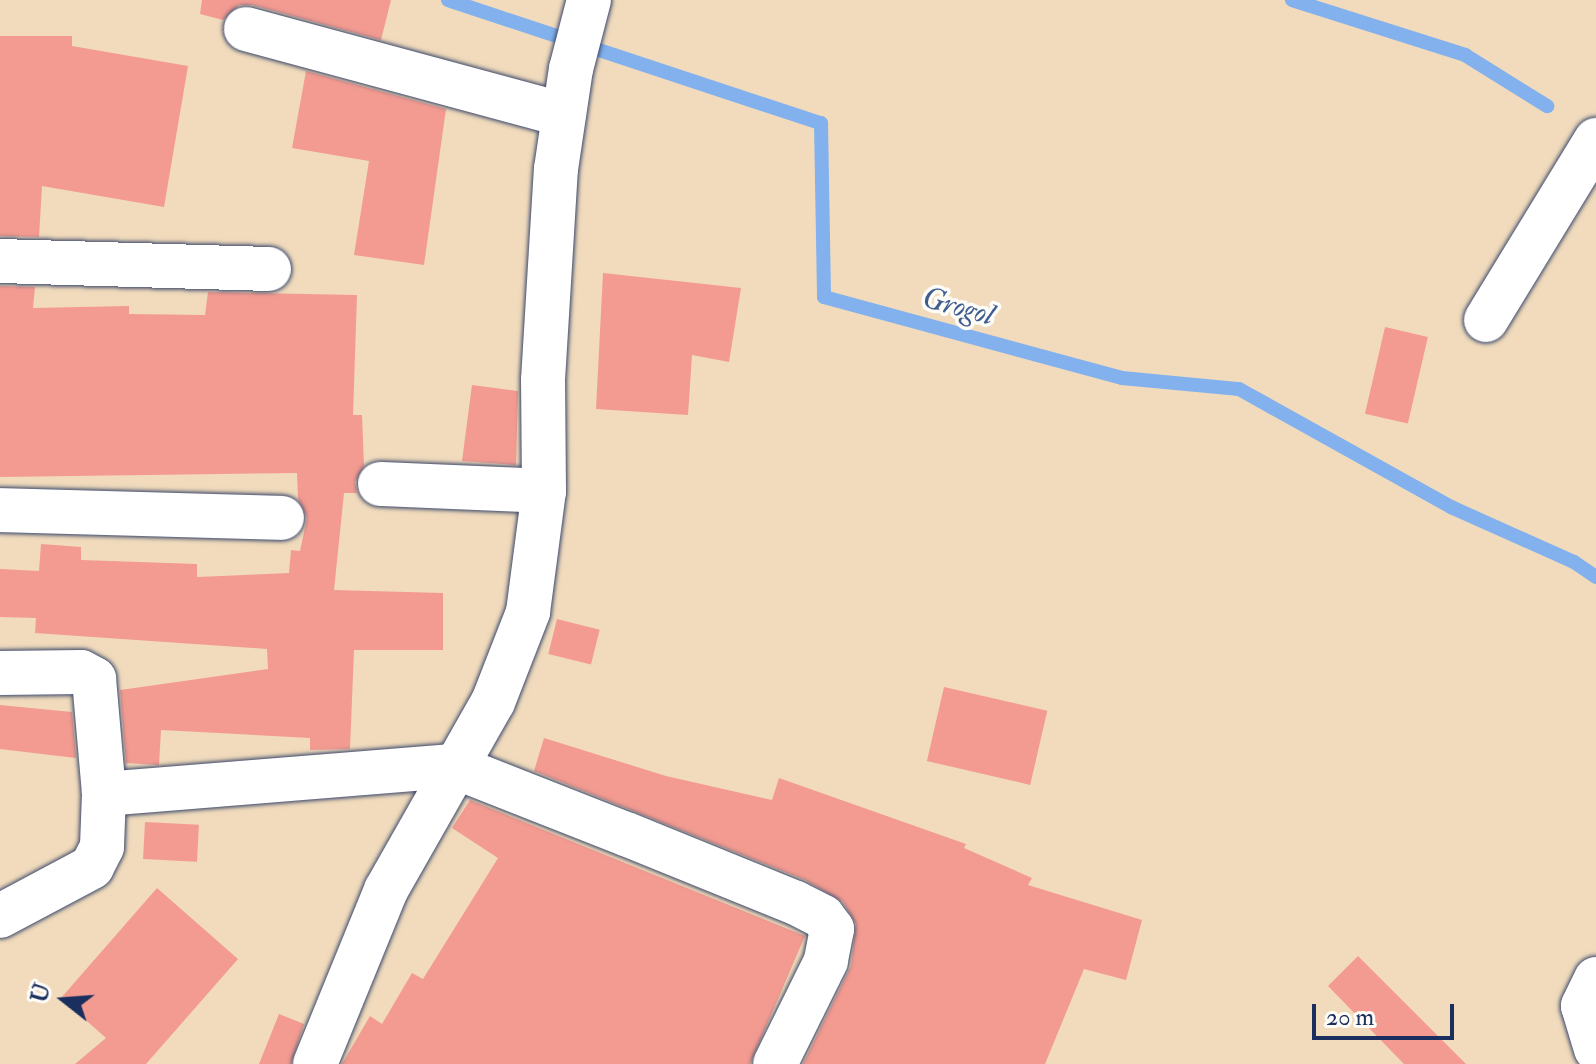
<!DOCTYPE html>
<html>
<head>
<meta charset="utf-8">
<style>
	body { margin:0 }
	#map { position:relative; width:1596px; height:1064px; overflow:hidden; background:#f1dbbc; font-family:"IM FELL Double Pica",serif }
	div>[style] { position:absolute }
	.stream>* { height:14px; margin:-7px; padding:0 7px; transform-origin:7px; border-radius:7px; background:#82b1ed }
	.building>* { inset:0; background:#f39b91; transform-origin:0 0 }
	.roads { filter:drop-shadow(0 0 2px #3b496c) drop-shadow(0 0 2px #3b496c) }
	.minor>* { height:44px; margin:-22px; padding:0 22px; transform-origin:22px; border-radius:22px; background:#fff }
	span { translate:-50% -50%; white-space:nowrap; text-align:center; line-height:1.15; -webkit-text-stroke:7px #fdfcf7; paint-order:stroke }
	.water-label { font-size:30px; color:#3f5c90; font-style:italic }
	.north { position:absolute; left:24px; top:960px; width:80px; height:80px; -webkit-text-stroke:6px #fdfcf7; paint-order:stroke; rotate:287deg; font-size:22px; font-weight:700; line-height:32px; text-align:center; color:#1b2f5e }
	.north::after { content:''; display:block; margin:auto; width:28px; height:36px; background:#1b2f5e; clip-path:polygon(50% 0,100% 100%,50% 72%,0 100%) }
	.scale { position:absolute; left:1312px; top:1004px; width:142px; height:36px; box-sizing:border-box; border:4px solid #1b2f5e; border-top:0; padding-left:10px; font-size:24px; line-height:28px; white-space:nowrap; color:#1b2f5e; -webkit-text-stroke:6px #fdfcf7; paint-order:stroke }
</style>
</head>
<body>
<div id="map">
	<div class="stream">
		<div style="left:448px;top:0;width:393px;rotate:18.3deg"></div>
		<div style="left:821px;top:123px;width:174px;rotate:89deg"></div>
		<div style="left:824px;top:297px;width:309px;rotate:15.2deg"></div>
		<div style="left:1122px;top:378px;width:118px;rotate:5.4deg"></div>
		<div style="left:1239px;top:389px;width:243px;rotate:29.1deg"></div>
		<div style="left:1451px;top:507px;width:135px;rotate:24.1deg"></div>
		<div style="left:1574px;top:562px;width:27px;rotate:34deg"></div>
		<div style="left:1292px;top:0;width:182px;rotate:17.6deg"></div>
		<div style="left:1465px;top:55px;width:97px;rotate:31.9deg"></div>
	</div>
	<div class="building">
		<div style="clip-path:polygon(202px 0,391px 0,381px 40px,252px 5px,239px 5px,223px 20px,200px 14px)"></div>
		<div style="clip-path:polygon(0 36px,72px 36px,72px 46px,188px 66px,164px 207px,42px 186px,39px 237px,0 236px)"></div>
		<div style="clip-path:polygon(306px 71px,446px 109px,424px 265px,354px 255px,369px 161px,292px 148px)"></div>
		<div style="clip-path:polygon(603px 273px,741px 288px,729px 362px,692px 355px,688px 415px,596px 409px)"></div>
		<div style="clip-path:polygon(0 286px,35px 287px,33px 308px,129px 306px,129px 314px,205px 315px,208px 292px,357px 295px,353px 415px,362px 415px,364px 466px,355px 482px,357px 493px,344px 493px,334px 590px,443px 593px,443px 650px,354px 650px,350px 749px,310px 750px,310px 738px,161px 730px,159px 765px,126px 763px,120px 690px,268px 669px,267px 649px,35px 633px,36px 618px,0 617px,0 569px,39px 571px,41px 544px,81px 547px,81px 560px,197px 564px,197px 577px,289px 573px,291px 550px,300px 551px,307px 518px,298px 499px,297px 473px,0 477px)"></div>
		<div style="left:1385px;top:327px;width:44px;height:89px;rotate:13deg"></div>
		<div style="clip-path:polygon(472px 385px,518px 391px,516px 465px,462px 461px)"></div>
		<div style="left:557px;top:619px;width:44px;height:36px;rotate:14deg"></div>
		<div style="left:944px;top:687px;width:106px;height:76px;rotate:13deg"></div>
		<div style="clip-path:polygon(0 705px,72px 712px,76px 758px,0 749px)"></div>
		<div style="clip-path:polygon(544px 738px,666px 776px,772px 800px,779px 778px,966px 844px,964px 848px,1032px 878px,1028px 885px,1142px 920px,1126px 980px,1084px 969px,1045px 1064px,803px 1064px,851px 966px,856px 924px,843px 902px,805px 880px,534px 771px)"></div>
		<div style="clip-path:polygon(470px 800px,805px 936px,750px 1064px,342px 1064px,370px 1016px,382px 1024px,412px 973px,423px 979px,498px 858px,452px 828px)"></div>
		<div style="left:145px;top:822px;width:54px;height:37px;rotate:3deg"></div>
		<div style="clip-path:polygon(157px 888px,238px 959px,146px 1064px,75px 1064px,106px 1038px,61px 998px)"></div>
		<div style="clip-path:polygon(1358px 956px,1466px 1064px,1404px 1064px,1328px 986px)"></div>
		<div style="clip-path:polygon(279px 1014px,304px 1024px,291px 1064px,259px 1064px)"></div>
	</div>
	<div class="roads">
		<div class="minor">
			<div style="left:246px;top:29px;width:329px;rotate:15.1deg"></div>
			<div style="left:0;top:261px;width:269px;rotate:1.7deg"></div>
			<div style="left:1486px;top:320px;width:211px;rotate:-58.6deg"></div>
			<div style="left:380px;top:484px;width:164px;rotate:2.4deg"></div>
			<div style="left:0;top:510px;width:282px;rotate:1.6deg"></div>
			<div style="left:0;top:673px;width:81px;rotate:-0.7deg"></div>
			<div style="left:81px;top:672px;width:15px;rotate:28deg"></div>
			<div style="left:94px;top:679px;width:115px;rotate:85deg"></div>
			<div style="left:104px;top:794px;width:53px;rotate:92.2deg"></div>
			<div style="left:102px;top:847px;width:22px;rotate:117deg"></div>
			<div style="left:92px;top:867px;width:104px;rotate:152deg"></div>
			<div style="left:104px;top:794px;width:350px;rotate:-4.6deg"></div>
			<div style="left:453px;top:766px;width:186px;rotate:21.5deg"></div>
			<div style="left:626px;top:834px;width:183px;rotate:22.1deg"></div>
			<div style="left:796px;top:903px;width:30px;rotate:27deg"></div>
			<div style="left:823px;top:917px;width:15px;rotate:53deg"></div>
			<div style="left:832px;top:929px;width:33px;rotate:101deg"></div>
			<div style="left:826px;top:961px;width:115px;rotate:116.3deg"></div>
			<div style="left:1596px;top:979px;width:30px;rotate:116deg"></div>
			<div style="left:1583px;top:1006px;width:45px;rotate:73.2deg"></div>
			<div style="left:315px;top:1064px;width:188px;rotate:-67.8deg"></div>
			<div style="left:386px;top:890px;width:216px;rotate:-60.4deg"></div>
			<div style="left:493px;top:702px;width:97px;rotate:-68.7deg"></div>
			<div style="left:528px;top:612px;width:122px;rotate:-82.5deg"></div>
			<div style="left:544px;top:491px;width:111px;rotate:-90.5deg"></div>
			<div style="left:543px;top:380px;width:211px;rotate:-86.5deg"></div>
			<div style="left:556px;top:169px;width:101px;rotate:-81.5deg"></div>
			<div style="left:571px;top:69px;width:71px;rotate:-75.4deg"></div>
		</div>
	</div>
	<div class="water-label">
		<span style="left:958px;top:307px;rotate:15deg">Grogol</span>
	</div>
	<div class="north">U</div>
	<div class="scale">20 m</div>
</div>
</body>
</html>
